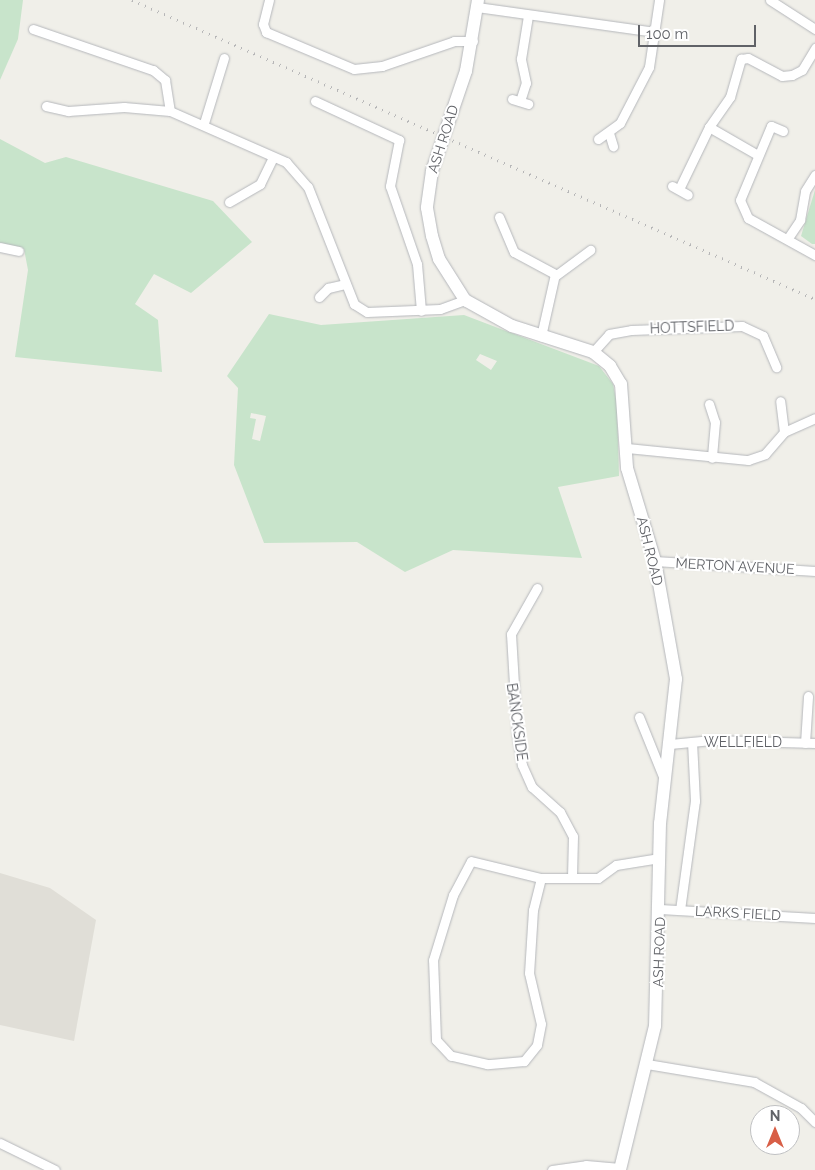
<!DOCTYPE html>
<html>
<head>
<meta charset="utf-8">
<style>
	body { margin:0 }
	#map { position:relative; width:815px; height:1170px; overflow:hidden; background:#f0efe9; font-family:Raleway,sans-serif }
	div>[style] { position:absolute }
	.education>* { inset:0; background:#e0ded7 }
	.green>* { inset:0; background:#c8e4cb }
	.roads { filter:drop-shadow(0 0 1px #b5b7bb) drop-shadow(0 0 1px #b5b7bb) }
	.street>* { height:9px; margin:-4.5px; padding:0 4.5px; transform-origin:4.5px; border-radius:4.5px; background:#fff }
	.secondary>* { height:12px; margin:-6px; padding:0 6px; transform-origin:6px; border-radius:6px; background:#fff }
	.rail>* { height:2.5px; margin-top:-1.25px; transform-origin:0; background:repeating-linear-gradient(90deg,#b6b6b7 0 1px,transparent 0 7px) }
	span { translate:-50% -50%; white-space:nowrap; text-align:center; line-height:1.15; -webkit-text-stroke:4px #fff; paint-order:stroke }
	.street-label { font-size:14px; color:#606267 }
	.north { position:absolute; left:750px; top:1105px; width:50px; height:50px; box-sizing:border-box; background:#fff; border:1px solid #bfc0c2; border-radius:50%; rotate:0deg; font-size:14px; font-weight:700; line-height:20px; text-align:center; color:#606267 }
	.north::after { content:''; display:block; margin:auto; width:18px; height:22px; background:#d85f47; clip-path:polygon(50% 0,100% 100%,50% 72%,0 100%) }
	.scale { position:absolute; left:638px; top:25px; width:118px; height:22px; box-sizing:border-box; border:2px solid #606267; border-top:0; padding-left:6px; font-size:15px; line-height:18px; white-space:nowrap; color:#606267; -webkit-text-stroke:4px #fff; paint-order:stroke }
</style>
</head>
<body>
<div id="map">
	<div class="education">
		<div style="clip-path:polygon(0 873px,50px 888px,96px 920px,74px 1041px,0 1025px)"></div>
	</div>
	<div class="green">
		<div style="clip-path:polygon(0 0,23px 0,18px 39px,0 80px)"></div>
		<div style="clip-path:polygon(0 139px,45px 163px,66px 157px,213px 201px,252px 242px,191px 293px,154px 274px,135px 304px,158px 320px,162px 372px,15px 357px,28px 270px,24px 249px,0 243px)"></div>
		<div style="clip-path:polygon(815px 190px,815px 244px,812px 244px,801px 236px)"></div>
		<div style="clip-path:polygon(evenodd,269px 314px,321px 325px,464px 315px,599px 366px,613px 384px,617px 404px,619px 476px,558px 487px,582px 558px,453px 550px,405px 572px,357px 542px,264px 543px,234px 465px,238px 388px,227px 376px,269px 314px,480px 354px,497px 361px,491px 370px,476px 360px,480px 354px,269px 314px,251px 413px,266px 416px,260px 441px,252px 439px,256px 419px,250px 418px,251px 413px)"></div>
	</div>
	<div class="roads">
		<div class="street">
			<div style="left:269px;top:0;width:25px;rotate:104deg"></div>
			<div style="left:263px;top:24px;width:9px;rotate:69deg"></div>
			<div style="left:266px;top:32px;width:95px;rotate:22.8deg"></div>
			<div style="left:354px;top:69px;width:28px;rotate:-6deg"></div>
			<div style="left:382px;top:66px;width:76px;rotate:-19.1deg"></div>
			<div style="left:454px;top:41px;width:19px"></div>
			<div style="left:770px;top:0;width:54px;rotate:32.8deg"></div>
			<div style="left:477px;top:7px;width:180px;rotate:8deg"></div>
			<div style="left:33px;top:29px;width:127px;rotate:18.9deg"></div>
			<div style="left:153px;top:70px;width:16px;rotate:40deg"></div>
			<div style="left:165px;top:80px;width:31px;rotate:81deg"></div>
			<div style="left:512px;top:99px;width:17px;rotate:17deg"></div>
			<div style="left:315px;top:101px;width:93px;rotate:24.9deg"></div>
			<div style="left:399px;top:140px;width:47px;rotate:101.1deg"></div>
			<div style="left:390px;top:186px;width:83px;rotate:70.9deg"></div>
			<div style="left:417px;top:264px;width:47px;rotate:85.1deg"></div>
			<div style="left:520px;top:101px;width:19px;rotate:-72deg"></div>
			<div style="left:526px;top:83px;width:25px;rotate:-102deg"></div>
			<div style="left:521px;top:59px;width:44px;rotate:-80.8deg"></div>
			<div style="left:46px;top:106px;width:23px;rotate:13deg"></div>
			<div style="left:68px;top:111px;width:56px;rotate:-4.1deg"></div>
			<div style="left:124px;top:107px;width:46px;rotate:5deg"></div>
			<div style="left:170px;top:111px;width:127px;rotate:23.7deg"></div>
			<div style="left:286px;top:162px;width:33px;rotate:49deg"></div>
			<div style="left:308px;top:187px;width:126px;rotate:68.5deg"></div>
			<div style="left:354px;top:304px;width:15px;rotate:32deg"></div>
			<div style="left:367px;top:312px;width:73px;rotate:-2.4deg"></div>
			<div style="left:440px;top:309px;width:27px;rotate:-20deg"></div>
			<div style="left:204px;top:123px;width:68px;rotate:-72.9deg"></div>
			<div style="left:709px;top:127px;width:54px;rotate:29.9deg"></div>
			<div style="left:783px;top:131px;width:13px;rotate:-157deg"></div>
			<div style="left:771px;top:126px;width:80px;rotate:112.7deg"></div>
			<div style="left:740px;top:200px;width:20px;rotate:66deg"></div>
			<div style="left:748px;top:218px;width:77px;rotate:28.9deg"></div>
			<div style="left:609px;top:133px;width:14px;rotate:73deg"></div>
			<div style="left:598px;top:139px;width:27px;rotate:-36deg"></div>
			<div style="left:620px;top:123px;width:63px;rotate:-62.6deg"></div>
			<div style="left:649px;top:67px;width:68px;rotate:-81.5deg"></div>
			<div style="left:672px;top:186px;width:18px;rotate:29deg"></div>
			<div style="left:680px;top:187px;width:67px;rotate:-64.2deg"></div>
			<div style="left:709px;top:127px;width:37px;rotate:-55deg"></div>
			<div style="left:730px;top:97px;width:40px;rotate:-74deg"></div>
			<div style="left:741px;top:59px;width:7px;rotate:-8deg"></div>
			<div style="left:748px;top:58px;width:38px;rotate:28deg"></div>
			<div style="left:782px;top:76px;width:10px;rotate:-6deg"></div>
			<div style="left:792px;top:75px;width:11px;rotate:-27deg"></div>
			<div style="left:802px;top:70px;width:26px;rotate:-59deg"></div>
			<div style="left:229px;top:202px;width:36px;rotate:-30deg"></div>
			<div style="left:260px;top:184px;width:30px;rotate:-64deg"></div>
			<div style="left:499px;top:217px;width:38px;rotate:67deg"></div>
			<div style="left:514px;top:252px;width:47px;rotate:28.2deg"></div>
			<div style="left:555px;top:274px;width:64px;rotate:102.7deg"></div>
			<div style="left:788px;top:238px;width:22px;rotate:-56deg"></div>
			<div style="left:800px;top:220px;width:29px;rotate:-80deg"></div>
			<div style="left:805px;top:191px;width:19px;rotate:-58deg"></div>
			<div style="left:0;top:247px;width:19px;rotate:12deg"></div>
			<div style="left:555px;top:276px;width:44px;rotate:-36.6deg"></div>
			<div style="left:319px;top:297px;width:13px;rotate:-45deg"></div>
			<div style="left:328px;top:288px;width:17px;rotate:-13deg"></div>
			<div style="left:593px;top:352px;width:24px;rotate:-48deg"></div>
			<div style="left:609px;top:334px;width:22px;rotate:-10deg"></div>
			<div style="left:631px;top:330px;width:111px;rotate:-2.1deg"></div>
			<div style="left:742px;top:326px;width:23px;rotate:25deg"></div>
			<div style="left:763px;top:336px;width:34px;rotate:67deg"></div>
			<div style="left:709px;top:404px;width:19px;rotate:72deg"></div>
			<div style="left:715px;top:422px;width:36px;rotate:95deg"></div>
			<div style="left:784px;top:432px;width:34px;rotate:-24deg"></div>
			<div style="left:627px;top:448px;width:122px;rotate:5.7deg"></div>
			<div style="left:748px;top:460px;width:18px;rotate:-19deg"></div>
			<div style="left:765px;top:454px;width:29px;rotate:-49deg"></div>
			<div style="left:784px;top:432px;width:31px;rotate:-97deg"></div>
			<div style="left:655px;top:561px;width:160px;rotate:3.6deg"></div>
			<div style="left:537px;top:588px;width:53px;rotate:119.5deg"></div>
			<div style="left:511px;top:634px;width:100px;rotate:86.6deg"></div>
			<div style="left:517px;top:734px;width:31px;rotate:81deg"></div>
			<div style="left:522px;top:765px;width:24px;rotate:66deg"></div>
			<div style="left:532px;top:787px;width:38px;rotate:42deg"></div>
			<div style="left:560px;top:812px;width:27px;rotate:62deg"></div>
			<div style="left:573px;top:836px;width:40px;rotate:91.4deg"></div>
			<div style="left:639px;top:717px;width:67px;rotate:68deg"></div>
			<div style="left:805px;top:743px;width:47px;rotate:-86.3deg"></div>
			<div style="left:670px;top:744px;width:42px;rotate:-5.4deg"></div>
			<div style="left:712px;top:740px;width:103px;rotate:1.7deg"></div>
			<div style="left:541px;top:878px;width:33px;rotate:104deg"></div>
			<div style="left:533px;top:910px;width:63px;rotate:93.6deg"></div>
			<div style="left:529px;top:973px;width:52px;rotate:76.8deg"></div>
			<div style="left:541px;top:1024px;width:21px;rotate:101deg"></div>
			<div style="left:537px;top:1045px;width:21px;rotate:129deg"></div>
			<div style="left:524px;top:1061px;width:37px;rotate:175deg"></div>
			<div style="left:487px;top:1064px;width:37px;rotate:-167deg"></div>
			<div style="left:451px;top:1056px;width:22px;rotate:-133deg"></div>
			<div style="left:436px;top:1040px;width:80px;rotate:-92.1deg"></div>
			<div style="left:433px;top:960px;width:68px;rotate:-72.9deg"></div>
			<div style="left:453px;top:895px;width:38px;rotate:-62deg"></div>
			<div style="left:471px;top:861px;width:72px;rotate:13.7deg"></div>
			<div style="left:541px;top:878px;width:57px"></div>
			<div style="left:598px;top:878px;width:22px;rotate:-36deg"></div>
			<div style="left:616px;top:865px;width:44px;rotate:-9.2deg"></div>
			<div style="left:660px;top:909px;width:155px;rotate:3.3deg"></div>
			<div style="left:680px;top:910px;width:110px;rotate:-82.2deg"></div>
			<div style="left:695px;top:801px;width:59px;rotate:-92.9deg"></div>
			<div style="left:647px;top:1064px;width:109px;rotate:9.5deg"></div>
			<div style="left:754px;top:1082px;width:54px;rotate:29deg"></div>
			<div style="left:801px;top:1108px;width:20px;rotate:45deg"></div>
			<div style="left:0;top:1143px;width:61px;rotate:26.1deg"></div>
			<div style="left:552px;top:1170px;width:34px;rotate:-8deg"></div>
			<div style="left:586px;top:1165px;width:34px;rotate:5deg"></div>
		</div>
		<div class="secondary">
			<div style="left:478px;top:0;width:72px;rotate:99.6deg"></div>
			<div style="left:466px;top:71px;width:106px;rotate:108.8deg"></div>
			<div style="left:432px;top:171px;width:37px;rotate:98deg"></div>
			<div style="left:427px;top:208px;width:28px;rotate:80deg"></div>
			<div style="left:432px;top:236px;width:24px;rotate:73deg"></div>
			<div style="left:439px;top:259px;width:49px;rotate:57.6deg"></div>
			<div style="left:465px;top:300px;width:54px;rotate:29deg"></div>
			<div style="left:512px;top:326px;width:85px;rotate:17.8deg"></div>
			<div style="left:593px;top:352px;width:22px;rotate:39deg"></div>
			<div style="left:610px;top:366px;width:21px;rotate:59deg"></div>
			<div style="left:621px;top:384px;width:84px;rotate:85.9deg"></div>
			<div style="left:627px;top:468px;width:97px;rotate:73.2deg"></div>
			<div style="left:655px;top:561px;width:120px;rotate:79.9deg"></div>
			<div style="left:676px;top:679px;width:145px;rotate:96.3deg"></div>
			<div style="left:660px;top:823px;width:203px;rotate:91.4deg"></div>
			<div style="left:655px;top:1026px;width:148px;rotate:103.7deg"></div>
		</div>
	</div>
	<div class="rail">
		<div style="left:132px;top:0;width:746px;rotate:23.64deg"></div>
	</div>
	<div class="street-label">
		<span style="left:443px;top:139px;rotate:-72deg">ASH ROAD</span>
		<span style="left:692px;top:327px;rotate:-2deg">HOTTSFIELD</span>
		<span style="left:650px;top:551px;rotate:76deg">ASH ROAD</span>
		<span style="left:735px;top:566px;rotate:3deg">MERTON AVENUE</span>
		<span style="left:517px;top:722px;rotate:82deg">BANCKSIDE</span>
		<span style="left:743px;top:742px">WELLFIELD</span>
		<span style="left:738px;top:913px;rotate:3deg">LARKS FIELD</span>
		<span style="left:659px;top:952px;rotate:-88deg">ASH ROAD</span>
	</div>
	<div class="north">N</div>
	<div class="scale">100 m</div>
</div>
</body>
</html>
